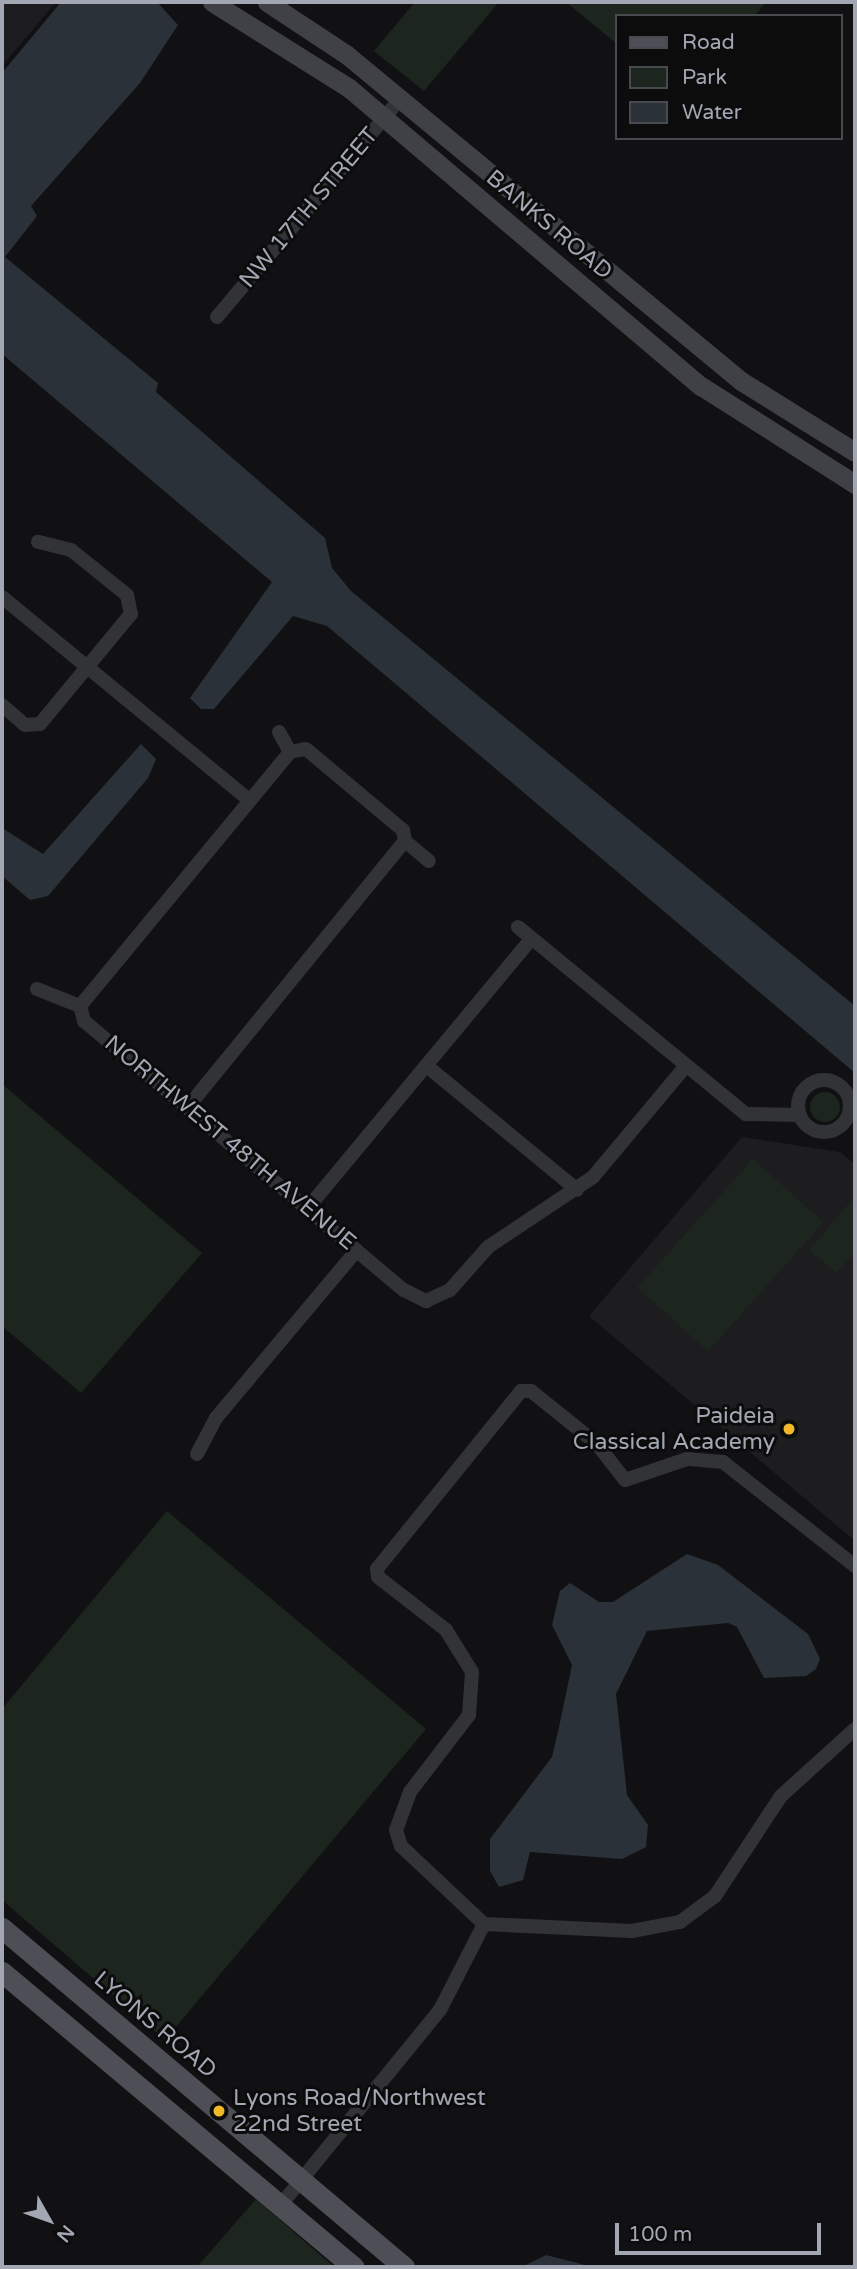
<!DOCTYPE html>
<html>
<head>
<meta charset="utf-8">
<style>
	body { margin:0 }
	#map { position:relative; width:857px; height:2269px; overflow:hidden; background:#111113; font-family:"Varela Round",sans-serif }
	div>[style] { position:absolute }
	.built>* { inset:0; background:#1d1d1f }
	.green>* { inset:0; background:#1d251f; transform-origin:0 0 }
	.round { border-radius:50% }
	.water>* { inset:0; background:#2a3138 }
	.street>* { height:14px; margin:-7px; padding:0 7px; transform-origin:7px; border-radius:7px; background:#323337 }
	.street>.ring { margin:-7px; padding:0; box-sizing:content-box; background:none; border:14px solid #323337; border-radius:50% }
	.secondary>* { height:19px; margin:-9.5px; padding:0 9.5px; transform-origin:9.5px; border-radius:9.5px; background:#404147 }
	.primary>* { height:21px; margin:-10.5px; padding:0 10.5px; transform-origin:10.5px; border-radius:10.5px; background:#4e4f56 }
	.dots>* { width:19px; height:19px; translate:-50% -50%; box-sizing:border-box; border:4px solid #0c0c0d; border-radius:50% }
	span { translate:-50% -50%; white-space:nowrap; text-align:center; line-height:1.15; -webkit-text-stroke:6px #0c0c0d; paint-order:stroke }
	.street-label { font-size:23px; color:#a2a7b3 }
	.poi-label { font-size:23px; color:#a2a7b3 }
	.right { translate:-100% -50%; text-align:right }
	.left { translate:0 -50%; text-align:left }
	.frame { position:absolute; inset:0; border:4px solid #a2a7b3; pointer-events:none }
	.legend { position:absolute; left:615px; top:14px; width:228px; height:126px; box-sizing:border-box; background:#0c0c0d; border:2px solid #484a4f; margin:0; padding:9px 12px; list-style:none; font-size:21px; color:#a2a7b3 }
	.legend li { display:flex; align-items:center; gap:14px; height:35px }
	.legend b { width:35px; border:2px solid #484a4f }
	.north { position:absolute; left:14px; top:2185px; width:70px; height:70px; -webkit-text-stroke:5px #0c0c0d; paint-order:stroke; rotate:130deg; font-size:19px; font-weight:700; line-height:28px; text-align:center; color:#a2a7b3 }
	.north::after { content:''; display:block; margin:auto; width:24px; height:32px; background:#a2a7b3; clip-path:polygon(50% 0,100% 100%,50% 72%,0 100%) }
	.scale { position:absolute; left:615px; top:2223px; width:206px; height:32px; box-sizing:border-box; border:4px solid #a2a7b3; border-top:0; padding-left:9px; font-size:21px; line-height:24px; white-space:nowrap; color:#a2a7b3; -webkit-text-stroke:5px #0c0c0d; paint-order:stroke }
</style>
</head>
<body>
<div id="map">
	<div class="built">
		<div style="clip-path:polygon(2px 2px,56px 2px,2px 66px)"></div>
		<div style="clip-path:polygon(742px 1137px,840px 1152px,855px 1164px,855px 1541px,589px 1316px)"></div>
	</div>
	<div class="green">
		<div style="clip-path:polygon(415px 2px,499px 2px,424px 91px,374px 51px)"></div>
		<div style="clip-path:polygon(566px 2px,766px 2px,754px 16px,617px 16px,617px 44px)"></div>
		<div style="clip-path:polygon(2px 1084px,202px 1253px,81px 1393px,2px 1326px)"></div>
		<div class="round" style="left:810px;top:1092px;width:30px;height:30px"></div>
		<div style="left:753px;top:1159px;width:95px;height:173px;rotate:42deg"></div>
		<div style="clip-path:polygon(855px 1196px,855px 1252px,837px 1273px,809px 1250px)"></div>
		<div style="clip-path:polygon(167px 1511px,426px 1729px,165px 2040px,2px 1900px,2px 1709px)"></div>
		<div style="clip-path:polygon(256px 2199px,334px 2267px,197px 2267px)"></div>
	</div>
	<div class="water">
		<div style="clip-path:polygon(61px 2px,157px 2px,178px 25px,140px 83px,31px 206px,37px 216px,5px 257px,158px 383px,156px 392px,325px 538px,332px 568px,351px 591px,855px 1006px,855px 1073px,327px 626px,293px 616px,214px 709px,201px 709px,190px 698px,272px 582px,2px 354px,2px 73px)"></div>
		<div style="clip-path:polygon(141px 744px,156px 759px,148px 778px,48px 896px,30px 900px,2px 876px,2px 828px,43px 854px)"></div>
		<div style="clip-path:polygon(687px 1554px,718px 1565px,808px 1634px,820px 1659px,816px 1669px,806px 1676px,764px 1678px,737px 1627px,728px 1623px,647px 1631px,616px 1694px,627px 1795px,648px 1825px,646px 1847px,622px 1859px,530px 1852px,523px 1880px,499px 1887px,490px 1871px,490px 1839px,552px 1757px,559px 1727px,572px 1665px,552px 1625px,560px 1591px,570px 1583px,599px 1602px,613px 1602px)"></div>
		<div style="clip-path:polygon(546px 2255px,585px 2265px,630px 2267px,522px 2267px)"></div>
	</div>
	<div class="street">
		<div style="left:217px;top:317px;width:286px;rotate:-50deg"></div>
		<div style="left:2px;top:597px;width:318px;rotate:39.4deg"></div>
		<div style="left:2px;top:705px;width:30px;rotate:41deg"></div>
		<div style="left:25px;top:725px;width:15px;rotate:-4deg"></div>
		<div style="left:40px;top:724px;width:143px;rotate:-50.4deg"></div>
		<div style="left:131px;top:614px;width:19px;rotate:-102deg"></div>
		<div style="left:127px;top:595px;width:72px;rotate:-141.2deg"></div>
		<div style="left:71px;top:550px;width:34px;rotate:-166deg"></div>
		<div style="left:279px;top:732px;width:23px;rotate:61deg"></div>
		<div style="left:290px;top:752px;width:16px;rotate:-11deg"></div>
		<div style="left:306px;top:749px;width:126px;rotate:39.9deg"></div>
		<div style="left:403px;top:830px;width:11px;rotate:80deg"></div>
		<div style="left:405px;top:841px;width:31px;rotate:40deg"></div>
		<div style="left:518px;top:927px;width:295px;rotate:39.4deg"></div>
		<div style="left:746px;top:1114px;width:54px;rotate:1.1deg"></div>
		<div style="left:37px;top:989px;width:46px;rotate:21.6deg"></div>
		<div style="left:80px;top:1006px;width:16px;rotate:75deg"></div>
		<div style="left:84px;top:1021px;width:418px;rotate:40.1deg"></div>
		<div style="left:404px;top:1290px;width:25px;rotate:27deg"></div>
		<div style="left:426px;top:1301px;width:26px;rotate:-25deg"></div>
		<div style="left:450px;top:1290px;width:57px;rotate:-48.5deg"></div>
		<div style="left:488px;top:1247px;width:126px;rotate:-33.7deg"></div>
		<div style="left:593px;top:1177px;width:143px;rotate:-50.1deg"></div>
		<div style="left:80px;top:1006px;width:330px;rotate:-50.4deg"></div>
		<div style="left:428px;top:1067px;width:193px;rotate:39.5deg"></div>
		<div class="ring" style="left:798px;top:1080px;width:38px;height:38px"></div>
		<div style="left:187px;top:1108px;width:345px;rotate:-50.8deg"></div>
		<div style="left:307px;top:1209px;width:351px;rotate:-50.3deg"></div>
		<div style="left:197px;top:1454px;width:41px;rotate:-62.2deg"></div>
		<div style="left:216px;top:1418px;width:219px;rotate:-50deg"></div>
		<div style="left:855px;top:1566px;width:168px;rotate:-141.8deg"></div>
		<div style="left:723px;top:1462px;width:36px;rotate:-175deg"></div>
		<div style="left:687px;top:1459px;width:65px;rotate:161.3deg"></div>
		<div style="left:625px;top:1480px;width:46px;rotate:-127.9deg"></div>
		<div style="left:597px;top:1444px;width:85px;rotate:-141.2deg"></div>
		<div style="left:531px;top:1391px;width:10px;rotate:180deg"></div>
		<div style="left:521px;top:1391px;width:229px;rotate:129deg"></div>
		<div style="left:377px;top:1569px;width:8px;rotate:83deg"></div>
		<div style="left:378px;top:1577px;width:86px;rotate:37.9deg"></div>
		<div style="left:446px;top:1630px;width:49px;rotate:58.2deg"></div>
		<div style="left:472px;top:1672px;width:43px;rotate:94deg"></div>
		<div style="left:469px;top:1715px;width:97px;rotate:127.5deg"></div>
		<div style="left:410px;top:1792px;width:40px;rotate:110.2deg"></div>
		<div style="left:396px;top:1830px;width:17px;rotate:73deg"></div>
		<div style="left:401px;top:1846px;width:114px;rotate:43.2deg"></div>
		<div style="left:484px;top:1924px;width:148px;rotate:2.7deg"></div>
		<div style="left:632px;top:1931px;width:49px;rotate:-10.6deg"></div>
		<div style="left:680px;top:1922px;width:44px;rotate:-36.6deg"></div>
		<div style="left:715px;top:1896px;width:120px;rotate:-56.6deg"></div>
		<div style="left:781px;top:1796px;width:100px;rotate:-42.2deg"></div>
		<div style="left:280px;top:2206px;width:253px;rotate:-50.8deg"></div>
		<div style="left:440px;top:2010px;width:97px;rotate:-62.9deg"></div>
	</div>
	<div class="secondary">
		<div style="left:212px;top:2px;width:162px;rotate:32.1deg"></div>
		<div style="left:349px;top:88px;width:461px;rotate:40.3deg"></div>
		<div style="left:701px;top:386px;width:183px;rotate:32.5deg"></div>
		<div style="left:267px;top:2px;width:96px;rotate:33.5deg"></div>
		<div style="left:347px;top:55px;width:511px;rotate:39.6deg"></div>
		<div style="left:741px;top:381px;width:134px;rotate:31.9deg"></div>
	</div>
	<div class="primary">
		<div style="left:2px;top:1928px;width:526px;rotate:40.14deg"></div>
		<div style="left:2px;top:1972px;width:459px;rotate:40deg"></div>
	</div>
	<div class="dots">
		<div style="left:789px;top:1429px;background:#f0b92b"></div>
		<div style="left:219px;top:2111px;background:#f0b92b"></div>
	</div>
	<div class="street-label">
		<span style="left:309px;top:208px;rotate:-50deg">NW 17TH STREET</span>
		<span style="left:549px;top:225px;rotate:40deg">BANKS ROAD</span>
		<span style="left:230px;top:1143px;rotate:40deg">NORTHWEST 48TH AVENUE</span>
		<span style="left:155px;top:2025px;rotate:40deg">LYONS ROAD</span>
	</div>
	<div class="poi-label">
		<span class="right" style="left:775px;top:1429px">Paideia<br>Classical Academy</span>
		<span class="left" style="left:233px;top:2111px">Lyons Road/Northwest<br>22nd Street</span>
	</div>
	<div class="frame"></div>
	<ul class="legend">
	<li><b style="height:9px;background:#4e4f56"></b>Road</li>
	<li><b style="height:19px;background:#1d251f"></b>Park</li>
	<li><b style="height:19px;background:#2a3138"></b>Water</li>
	</ul>
	<div class="north">N</div>
	<div class="scale">100 m</div>
</div>
</body>
</html>
